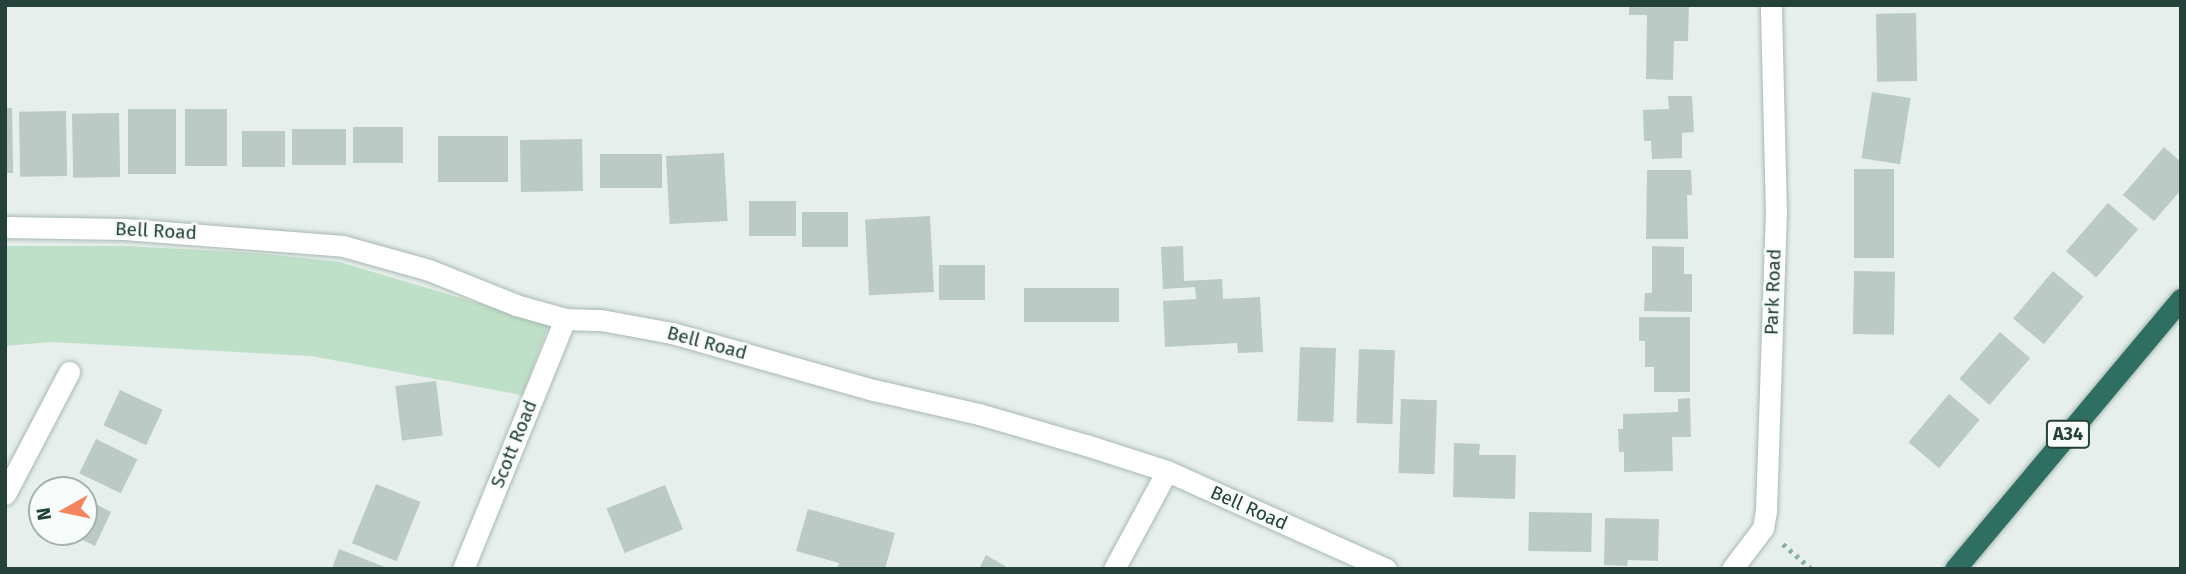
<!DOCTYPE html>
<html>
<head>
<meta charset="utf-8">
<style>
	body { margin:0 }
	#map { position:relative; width:2186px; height:574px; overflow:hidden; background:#e6efeb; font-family:"Fira Sans",sans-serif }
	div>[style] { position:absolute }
	.green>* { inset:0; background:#bfe0c8 }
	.building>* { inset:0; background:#bbcac4; transform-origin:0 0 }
	.path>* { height:4.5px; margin-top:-2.25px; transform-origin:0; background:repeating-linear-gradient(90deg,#86b3a5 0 3.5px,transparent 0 8.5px) }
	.roads { filter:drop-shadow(0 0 2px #a8b8b2) drop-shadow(0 0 2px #a8b8b2) }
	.street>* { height:21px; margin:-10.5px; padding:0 10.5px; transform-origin:10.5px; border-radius:10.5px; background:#fff }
	.highway>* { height:21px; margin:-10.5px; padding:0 10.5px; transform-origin:10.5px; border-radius:10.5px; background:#2f6f62 }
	span { translate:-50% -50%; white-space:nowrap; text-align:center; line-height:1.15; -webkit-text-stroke:5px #f7fbf9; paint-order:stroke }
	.shield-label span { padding:2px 5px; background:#f7fbf9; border:2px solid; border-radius:5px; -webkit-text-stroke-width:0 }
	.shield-label { font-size:18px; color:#24423a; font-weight:700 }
	.street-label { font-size:19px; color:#24423a }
	.frame { position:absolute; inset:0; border:7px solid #24423a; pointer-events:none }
	.north { position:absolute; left:28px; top:476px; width:70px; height:70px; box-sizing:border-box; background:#f7fbf9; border:2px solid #a3b1ad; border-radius:50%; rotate:261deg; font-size:19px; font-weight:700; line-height:28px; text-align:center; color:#24423a }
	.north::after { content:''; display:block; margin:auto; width:24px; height:32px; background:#f4845f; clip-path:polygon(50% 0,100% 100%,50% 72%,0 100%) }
</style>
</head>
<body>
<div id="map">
	<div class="green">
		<div style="clip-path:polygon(6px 246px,127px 246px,258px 253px,339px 262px,549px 324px,522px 395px,311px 356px,51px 342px,5px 346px)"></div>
	</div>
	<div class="building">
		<div style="clip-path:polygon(1629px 5px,1689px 5px,1688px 41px,1674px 41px,1673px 80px,1646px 79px,1647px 15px,1629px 15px)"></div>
		<div style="left:1916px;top:13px;width:68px;height:40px;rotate:89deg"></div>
		<div style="left:1872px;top:92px;width:39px;height:67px;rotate:9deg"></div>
		<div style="clip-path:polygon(1668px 96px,1692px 96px,1694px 132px,1682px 133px,1682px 158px,1652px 159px,1651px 141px,1644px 141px,1643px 110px,1669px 109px)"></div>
		<div style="left:12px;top:108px;width:65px;height:7px;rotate:89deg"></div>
		<div style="left:176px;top:109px;width:65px;height:48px;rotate:90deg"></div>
		<div style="left:185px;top:109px;width:42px;height:57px"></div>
		<div style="left:66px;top:111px;width:65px;height:47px;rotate:89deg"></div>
		<div style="left:119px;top:113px;width:64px;height:47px;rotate:89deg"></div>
		<div style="left:353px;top:127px;width:50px;height:36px"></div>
		<div style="left:292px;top:129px;width:54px;height:36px"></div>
		<div style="left:285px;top:131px;width:36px;height:43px;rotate:90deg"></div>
		<div style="left:438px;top:136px;width:70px;height:46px"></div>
		<div style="left:582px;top:139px;width:52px;height:62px;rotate:89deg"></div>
		<div style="clip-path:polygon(2164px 147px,2181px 162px,2181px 190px,2154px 221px,2123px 195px)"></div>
		<div style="left:724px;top:153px;width:68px;height:58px;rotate:87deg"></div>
		<div style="left:662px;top:154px;width:34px;height:62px;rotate:90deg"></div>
		<div style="left:1854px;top:169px;width:40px;height:89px"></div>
		<div style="clip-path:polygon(1647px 170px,1691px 170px,1692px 195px,1687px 195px,1688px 239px,1646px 239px)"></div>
		<div style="left:749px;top:201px;width:47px;height:35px"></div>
		<div style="left:2108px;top:203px;width:40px;height:64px;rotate:41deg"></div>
		<div style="left:848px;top:212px;width:35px;height:46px;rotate:90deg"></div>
		<div style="left:930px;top:216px;width:76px;height:65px;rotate:87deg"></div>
		<div style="clip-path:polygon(1183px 246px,1184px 281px,1222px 279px,1223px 299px,1260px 297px,1263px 352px,1238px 353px,1237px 343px,1165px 347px,1163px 301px,1196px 299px,1195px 287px,1163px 289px,1161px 247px)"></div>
		<div style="clip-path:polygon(1652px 246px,1684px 247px,1684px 274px,1692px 274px,1692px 312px,1644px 311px,1645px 293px,1652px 293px)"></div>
		<div style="left:939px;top:265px;width:46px;height:35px"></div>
		<div style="left:1854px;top:271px;width:41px;height:63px;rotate:1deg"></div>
		<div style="left:2053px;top:271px;width:40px;height:62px;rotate:40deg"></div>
		<div style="left:1119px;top:288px;width:34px;height:95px;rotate:90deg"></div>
		<div style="clip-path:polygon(1639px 317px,1690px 317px,1690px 392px,1654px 392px,1654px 367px,1645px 367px,1645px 341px,1639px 341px)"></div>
		<div style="left:2000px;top:332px;width:40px;height:62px;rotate:41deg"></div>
		<div style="left:1300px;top:347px;width:36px;height:74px;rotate:2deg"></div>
		<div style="left:1359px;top:349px;width:36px;height:74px;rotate:2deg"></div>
		<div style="left:436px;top:381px;width:55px;height:41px;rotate:83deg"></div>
		<div style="left:120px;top:390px;width:47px;height:39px;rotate:25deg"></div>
		<div style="left:1949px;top:394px;width:40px;height:63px;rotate:40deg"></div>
		<div style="clip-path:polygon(1690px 398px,1691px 437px,1672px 437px,1673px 471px,1624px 472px,1624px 452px,1619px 452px,1618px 429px,1623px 429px,1623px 414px,1678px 412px,1678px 399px)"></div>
		<div style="left:1401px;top:399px;width:36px;height:74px;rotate:2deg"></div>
		<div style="left:96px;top:439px;width:46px;height:38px;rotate:26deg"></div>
		<div style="clip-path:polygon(1454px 443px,1480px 444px,1479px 455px,1516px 455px,1515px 499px,1453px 497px)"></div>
		<div style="left:376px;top:484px;width:48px;height:64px;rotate:22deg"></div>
		<div style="left:665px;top:485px;width:48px;height:63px;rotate:68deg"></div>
		<div style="clip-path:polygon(84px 498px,111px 512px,95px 546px,67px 532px,84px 532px)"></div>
		<div style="clip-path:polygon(808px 509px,895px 533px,885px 569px,837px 569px,839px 563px,796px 551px)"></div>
		<div style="left:1529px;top:512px;width:63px;height:39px;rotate:1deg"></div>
		<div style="clip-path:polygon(1605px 518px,1659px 519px,1658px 561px,1628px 560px,1627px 566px,1604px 565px)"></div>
		<div style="clip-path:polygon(339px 549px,390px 569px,332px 569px)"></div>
		<div style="clip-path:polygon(986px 555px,1010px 569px,979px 569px)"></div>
	</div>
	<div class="path">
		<div style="left:1783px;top:544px;width:38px;rotate:41deg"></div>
	</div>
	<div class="roads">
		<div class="street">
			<div style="left:5px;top:227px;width:119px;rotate:1deg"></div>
			<div style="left:124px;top:229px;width:220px;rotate:4.4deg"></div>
			<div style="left:343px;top:246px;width:89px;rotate:15.6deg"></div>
			<div style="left:429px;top:270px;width:94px;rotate:21.9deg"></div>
			<div style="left:516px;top:305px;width:51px;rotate:15.9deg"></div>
			<div style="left:565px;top:319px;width:36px;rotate:2deg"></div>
			<div style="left:601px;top:320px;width:72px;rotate:10.4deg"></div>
			<div style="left:672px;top:333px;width:210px;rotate:15.8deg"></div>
			<div style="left:874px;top:390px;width:108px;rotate:12.9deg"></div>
			<div style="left:979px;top:414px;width:111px;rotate:16.2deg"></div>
			<div style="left:1086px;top:445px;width:85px;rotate:17.8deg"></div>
			<div style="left:1167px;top:471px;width:240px;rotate:24.1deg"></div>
			<div style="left:5px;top:494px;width:138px;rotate:-62.3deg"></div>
			<div style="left:463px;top:569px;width:270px;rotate:-67.8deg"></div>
			<div style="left:1114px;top:569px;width:111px;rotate:-61.6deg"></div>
			<div style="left:1732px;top:569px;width:51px;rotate:-52.9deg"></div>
			<div style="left:1763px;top:528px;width:17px;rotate:-80deg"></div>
			<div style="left:1766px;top:511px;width:297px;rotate:-88.1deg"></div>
			<div style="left:1776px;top:214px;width:209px;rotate:-91.4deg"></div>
		</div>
		<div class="highway">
			<div style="left:1955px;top:569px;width:352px;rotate:-50.1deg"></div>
		</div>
	</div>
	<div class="shield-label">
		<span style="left:2068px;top:434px">A34</span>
	</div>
	<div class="street-label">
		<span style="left:156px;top:231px;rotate:3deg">Bell Road</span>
		<span style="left:1773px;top:292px;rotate:-88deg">Park Road</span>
		<span style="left:707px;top:343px;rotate:15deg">Bell Road</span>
		<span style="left:514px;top:444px;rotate:-68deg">Scott Road</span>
		<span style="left:1249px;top:508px;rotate:24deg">Bell Road</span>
	</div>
	<div class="frame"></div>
	<div class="north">N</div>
</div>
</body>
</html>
